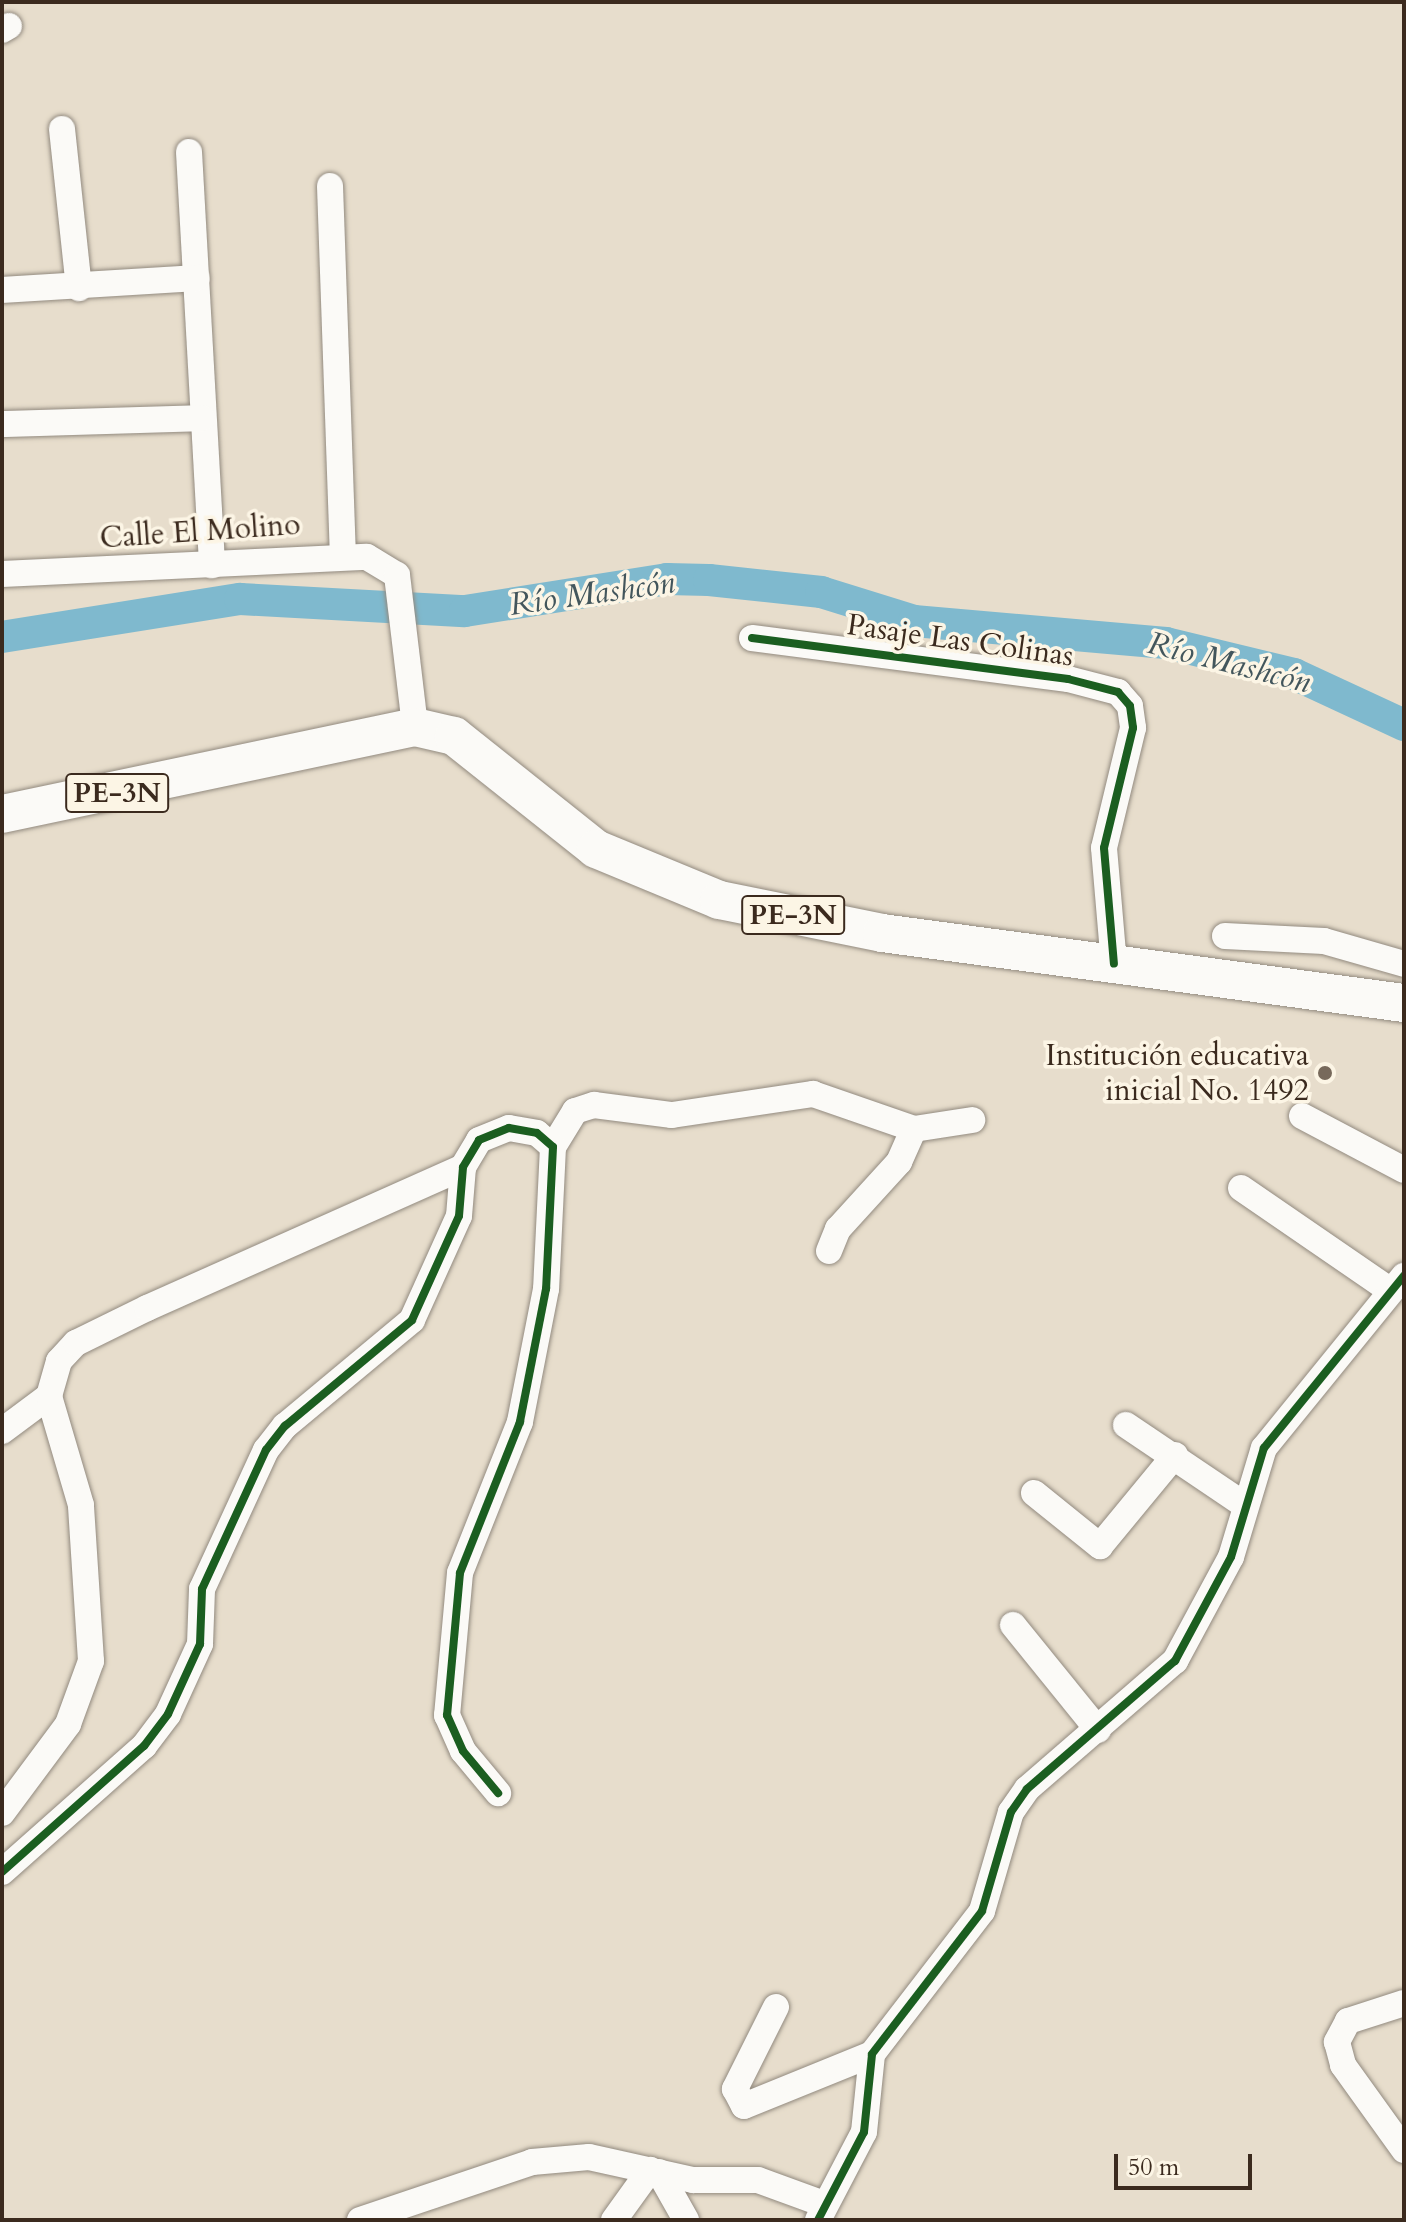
<!DOCTYPE html>
<html>
<head>
<meta charset="utf-8">
<style>
	body { margin:0 }
	#map { position:relative; width:1406px; height:2222px; overflow:hidden; background:#e7ddcc; font-family:Cardo,serif }
	div>[style] { position:absolute }
	.river>* { height:32px; margin:-16px; padding:0 16px; transform-origin:16px; border-radius:16px; background:#7fb9ce }
	.roads { filter:drop-shadow(0 0 2px #928a7f) drop-shadow(0 0 2px #928a7f) }
	.minor>* { height:26px; margin:-13px; padding:0 13px; transform-origin:13px; border-radius:13px; background:#fbfaf7 }
	.highway>* { height:38px; margin:-19px; padding:0 19px; transform-origin:19px; border-radius:19px; background:#fbfaf7 }
	.cycleway>* { height:8px; margin:-4px; padding:0 4px; transform-origin:4px; border-radius:4px; background:#1b5e20 }
	.dots>* { width:22px; height:22px; translate:-50% -50%; box-sizing:border-box; border:4px solid #fcf5e5; border-radius:50% }
	span { translate:-50% -50%; white-space:nowrap; text-align:center; line-height:1.15; -webkit-text-stroke:7px #fcf5e5; paint-order:stroke }
	.shield-label span { padding:2px 6px; background:#fcf5e5; border:2px solid; border-radius:6px; -webkit-text-stroke-width:0 }
	.shield-label { font-size:28px; color:#3b2a1e; font-weight:700 }
	.street-label { font-size:30px; color:#3b2a1e }
	.poi-label { font-size:30px; color:#3b2a1e }
	.right { translate:-100% -50%; text-align:right }
	.water-label { font-size:32px; color:#43565c; font-style:italic }
	.frame { position:absolute; inset:0; border:4px solid #3b2a1e; pointer-events:none }
	.scale { position:absolute; left:1114px; top:2154px; width:138px; height:36px; box-sizing:border-box; border:4px solid #3b2a1e; border-top:0; padding-left:10px; font-size:24px; line-height:28px; white-space:nowrap; color:#3b2a1e; -webkit-text-stroke:6px #fcf5e5; paint-order:stroke }
</style>
</head>
<body>
<div id="map">
	<div class="river">
		<div style="left:2px;top:637px;width:241px;rotate:-9.1deg"></div>
		<div style="left:240px;top:599px;width:225px;rotate:3.1deg"></div>
		<div style="left:465px;top:611px;width:205px;rotate:-9deg"></div>
		<div style="left:667px;top:579px;width:42px;rotate:1.4deg"></div>
		<div style="left:709px;top:580px;width:113px;rotate:6.1deg"></div>
		<div style="left:821px;top:592px;width:97px;rotate:17.3deg"></div>
		<div style="left:914px;top:621px;width:253px;rotate:5deg"></div>
		<div style="left:1166px;top:643px;width:132px;rotate:13.6deg"></div>
		<div style="left:1294px;top:674px;width:121px;rotate:24.9deg"></div>
	</div>
	<div class="roads">
		<div class="minor">
			<div style="left:2px;top:30px;width:8px;rotate:-30deg"></div>
			<div style="left:62px;top:129px;width:160px;rotate:83.9deg"></div>
			<div style="left:189px;top:152px;width:414px;rotate:86.8deg"></div>
			<div style="left:330px;top:186px;width:368px;rotate:88deg"></div>
			<div style="left:2px;top:290px;width:195px;rotate:-3.5deg"></div>
			<div style="left:2px;top:424px;width:200px;rotate:-1.7deg"></div>
			<div style="left:2px;top:574px;width:365px;rotate:-2.7deg"></div>
			<div style="left:367px;top:557px;width:35px;rotate:31deg"></div>
			<div style="left:397px;top:575px;width:153px;rotate:83.2deg"></div>
			<div style="left:752px;top:638px;width:319px;rotate:7.4deg"></div>
			<div style="left:1068px;top:679px;width:52px;rotate:14.6deg"></div>
			<div style="left:1118px;top:692px;width:18px;rotate:49deg"></div>
			<div style="left:1130px;top:706px;width:22px;rotate:82deg"></div>
			<div style="left:1133px;top:728px;width:123px;rotate:103.6deg"></div>
			<div style="left:1104px;top:848px;width:116px;rotate:85.1deg"></div>
			<div style="left:1225px;top:936px;width:99px;rotate:2.9deg"></div>
			<div style="left:1324px;top:941px;width:83px;rotate:16deg"></div>
			<div style="left:1302px;top:1116px;width:115px;rotate:27.9deg"></div>
			<div style="left:553px;top:1147px;width:42px;rotate:-58.6deg"></div>
			<div style="left:575px;top:1111px;width:20px;rotate:-18deg"></div>
			<div style="left:594px;top:1105px;width:79px;rotate:7.3deg"></div>
			<div style="left:672px;top:1115px;width:143px;rotate:-8.5deg"></div>
			<div style="left:813px;top:1094px;width:107px;rotate:19.1deg"></div>
			<div style="left:914px;top:1129px;width:59px;rotate:-8.8deg"></div>
			<div style="left:1241px;top:1188px;width:182px;rotate:34.5deg"></div>
			<div style="left:829px;top:1251px;width:24px;rotate:-68deg"></div>
			<div style="left:838px;top:1229px;width:91px;rotate:-47.7deg"></div>
			<div style="left:899px;top:1162px;width:36px;rotate:-66deg"></div>
			<div style="left:1126px;top:1425px;width:141px;rotate:34deg"></div>
			<div style="left:2px;top:1431px;width:59px;rotate:-36.7deg"></div>
			<div style="left:1034px;top:1493px;width:85px;rotate:38.8deg"></div>
			<div style="left:1100px;top:1546px;width:118px;rotate:-50.5deg"></div>
			<div style="left:1013px;top:1625px;width:135px;rotate:51deg"></div>
			<div style="left:2px;top:1813px;width:111px;rotate:-53.4deg"></div>
			<div style="left:68px;top:1724px;width:67px;rotate:-69.9deg"></div>
			<div style="left:91px;top:1661px;width:156px;rotate:-93.7deg"></div>
			<div style="left:81px;top:1505px;width:114px;rotate:-106.4deg"></div>
			<div style="left:49px;top:1396px;width:36px;rotate:-74deg"></div>
			<div style="left:59px;top:1361px;width:25px;rotate:-47deg"></div>
			<div style="left:76px;top:1343px;width:79px;rotate:-26.2deg"></div>
			<div style="left:147px;top:1308px;width:346px;rotate:-24deg"></div>
			<div style="left:2px;top:1872px;width:190px;rotate:-41.6deg"></div>
			<div style="left:144px;top:1746px;width:40px;rotate:-53deg"></div>
			<div style="left:168px;top:1714px;width:77px;rotate:-65.4deg"></div>
			<div style="left:200px;top:1644px;width:55px;rotate:-87.9deg"></div>
			<div style="left:202px;top:1589px;width:153px;rotate:-65.3deg"></div>
			<div style="left:266px;top:1450px;width:31px;rotate:-52deg"></div>
			<div style="left:285px;top:1426px;width:165px;rotate:-39.8deg"></div>
			<div style="left:412px;top:1320px;width:114px;rotate:-65.7deg"></div>
			<div style="left:459px;top:1216px;width:49px;rotate:-85.3deg"></div>
			<div style="left:463px;top:1167px;width:31px;rotate:-59deg"></div>
			<div style="left:479px;top:1140px;width:32px;rotate:-22deg"></div>
			<div style="left:509px;top:1128px;width:28px;rotate:10deg"></div>
			<div style="left:537px;top:1133px;width:21px;rotate:41deg"></div>
			<div style="left:553px;top:1147px;width:142px;rotate:92.8deg"></div>
			<div style="left:546px;top:1289px;width:136px;rotate:101.1deg"></div>
			<div style="left:520px;top:1422px;width:162px;rotate:111.7deg"></div>
			<div style="left:460px;top:1573px;width:143px;rotate:95.2deg"></div>
			<div style="left:447px;top:1715px;width:39px;rotate:66deg"></div>
			<div style="left:463px;top:1751px;width:55px;rotate:50.2deg"></div>
			<div style="left:1404px;top:2003px;width:59px;rotate:162.2deg"></div>
			<div style="left:1348px;top:2021px;width:24px;rotate:118deg"></div>
			<div style="left:1337px;top:2042px;width:24px;rotate:75deg"></div>
			<div style="left:1343px;top:2065px;width:105px;rotate:54.3deg"></div>
			<div style="left:776px;top:2007px;width:92px;rotate:116.6deg"></div>
			<div style="left:735px;top:2089px;width:19px;rotate:62deg"></div>
			<div style="left:744px;top:2106px;width:138px;rotate:-22.1deg"></div>
			<div style="left:659px;top:2172px;width:55px;rotate:60.6deg"></div>
			<div style="left:360px;top:2220px;width:182px;rotate:-18.6deg"></div>
			<div style="left:532px;top:2162px;width:57px;rotate:-5deg"></div>
			<div style="left:589px;top:2157px;width:107px;rotate:12.5deg"></div>
			<div style="left:693px;top:2180px;width:65px"></div>
			<div style="left:758px;top:2180px;width:70px;rotate:20deg"></div>
			<div style="left:614px;top:2220px;width:62px;rotate:-54.2deg"></div>
			<div style="left:818px;top:2220px;width:99px;rotate:-62.4deg"></div>
			<div style="left:864px;top:2132px;width:78px;rotate:-84.1deg"></div>
			<div style="left:872px;top:2054px;width:180px;rotate:-52.4deg"></div>
			<div style="left:982px;top:1911px;width:103px;rotate:-73.7deg"></div>
			<div style="left:1011px;top:1812px;width:28px;rotate:-55deg"></div>
			<div style="left:1027px;top:1789px;width:196px;rotate:-40.9deg"></div>
			<div style="left:1175px;top:1661px;width:118px;rotate:-61.7deg"></div>
			<div style="left:1231px;top:1557px;width:114px;rotate:-73.2deg"></div>
			<div style="left:1264px;top:1448px;width:222px;rotate:-50.9deg"></div>
		</div>
		<div class="highway">
			<div style="left:2px;top:814px;width:422px;rotate:-11.9deg"></div>
			<div style="left:415px;top:727px;width:40px;rotate:13deg"></div>
			<div style="left:454px;top:736px;width:181px;rotate:38.5deg"></div>
			<div style="left:596px;top:849px;width:133px;rotate:22.5deg"></div>
			<div style="left:719px;top:900px;width:166px;rotate:11.4deg"></div>
			<div style="left:882px;top:933px;width:527px;rotate:7.64deg"></div>
		</div>
	</div>
	<div class="cycleway">
		<div style="left:752px;top:638px;width:319px;rotate:7.4deg"></div>
		<div style="left:1068px;top:679px;width:52px;rotate:14.6deg"></div>
		<div style="left:1118px;top:692px;width:18px;rotate:49deg"></div>
		<div style="left:1130px;top:706px;width:22px;rotate:82deg"></div>
		<div style="left:1133px;top:728px;width:123px;rotate:103.6deg"></div>
		<div style="left:1104px;top:848px;width:116px;rotate:85.1deg"></div>
		<div style="left:2px;top:1872px;width:190px;rotate:-41.6deg"></div>
		<div style="left:144px;top:1746px;width:40px;rotate:-53deg"></div>
		<div style="left:168px;top:1714px;width:77px;rotate:-65.4deg"></div>
		<div style="left:200px;top:1644px;width:55px;rotate:-87.9deg"></div>
		<div style="left:202px;top:1589px;width:153px;rotate:-65.3deg"></div>
		<div style="left:266px;top:1450px;width:31px;rotate:-52deg"></div>
		<div style="left:285px;top:1426px;width:165px;rotate:-39.8deg"></div>
		<div style="left:412px;top:1320px;width:114px;rotate:-65.7deg"></div>
		<div style="left:459px;top:1216px;width:49px;rotate:-85.3deg"></div>
		<div style="left:463px;top:1167px;width:31px;rotate:-59deg"></div>
		<div style="left:479px;top:1140px;width:32px;rotate:-22deg"></div>
		<div style="left:509px;top:1128px;width:28px;rotate:10deg"></div>
		<div style="left:537px;top:1133px;width:21px;rotate:41deg"></div>
		<div style="left:553px;top:1147px;width:142px;rotate:92.8deg"></div>
		<div style="left:546px;top:1289px;width:136px;rotate:101.1deg"></div>
		<div style="left:520px;top:1422px;width:162px;rotate:111.7deg"></div>
		<div style="left:460px;top:1573px;width:143px;rotate:95.2deg"></div>
		<div style="left:447px;top:1715px;width:39px;rotate:66deg"></div>
		<div style="left:463px;top:1751px;width:55px;rotate:50.2deg"></div>
		<div style="left:818px;top:2220px;width:99px;rotate:-62.4deg"></div>
		<div style="left:864px;top:2132px;width:78px;rotate:-84.1deg"></div>
		<div style="left:872px;top:2054px;width:180px;rotate:-52.4deg"></div>
		<div style="left:982px;top:1911px;width:103px;rotate:-73.7deg"></div>
		<div style="left:1011px;top:1812px;width:28px;rotate:-55deg"></div>
		<div style="left:1027px;top:1789px;width:196px;rotate:-40.9deg"></div>
		<div style="left:1175px;top:1661px;width:118px;rotate:-61.7deg"></div>
		<div style="left:1231px;top:1557px;width:114px;rotate:-73.2deg"></div>
		<div style="left:1264px;top:1448px;width:222px;rotate:-50.9deg"></div>
	</div>
	<div class="dots">
		<div style="left:1325px;top:1073px;background:#77695b"></div>
	</div>
	<div class="shield-label">
		<span style="left:117px;top:793px">PE-3N</span>
		<span style="left:793px;top:915px">PE-3N</span>
	</div>
	<div class="street-label">
		<span style="left:200px;top:532px;rotate:-4deg">Calle El Molino</span>
		<span style="left:960px;top:641px;rotate:8deg">Pasaje Las Colinas</span>
	</div>
	<div class="poi-label">
		<span class="right" style="left:1309px;top:1073px">Institución educativa<br>inicial No. 1492</span>
	</div>
	<div class="water-label">
		<span style="left:592px;top:594px;rotate:-8deg">Río Mashcón</span>
		<span style="left:1229px;top:663px;rotate:14deg">Río Mashcón</span>
	</div>
	<div class="frame"></div>
	<div class="scale">50 m</div>
</div>
</body>
</html>
